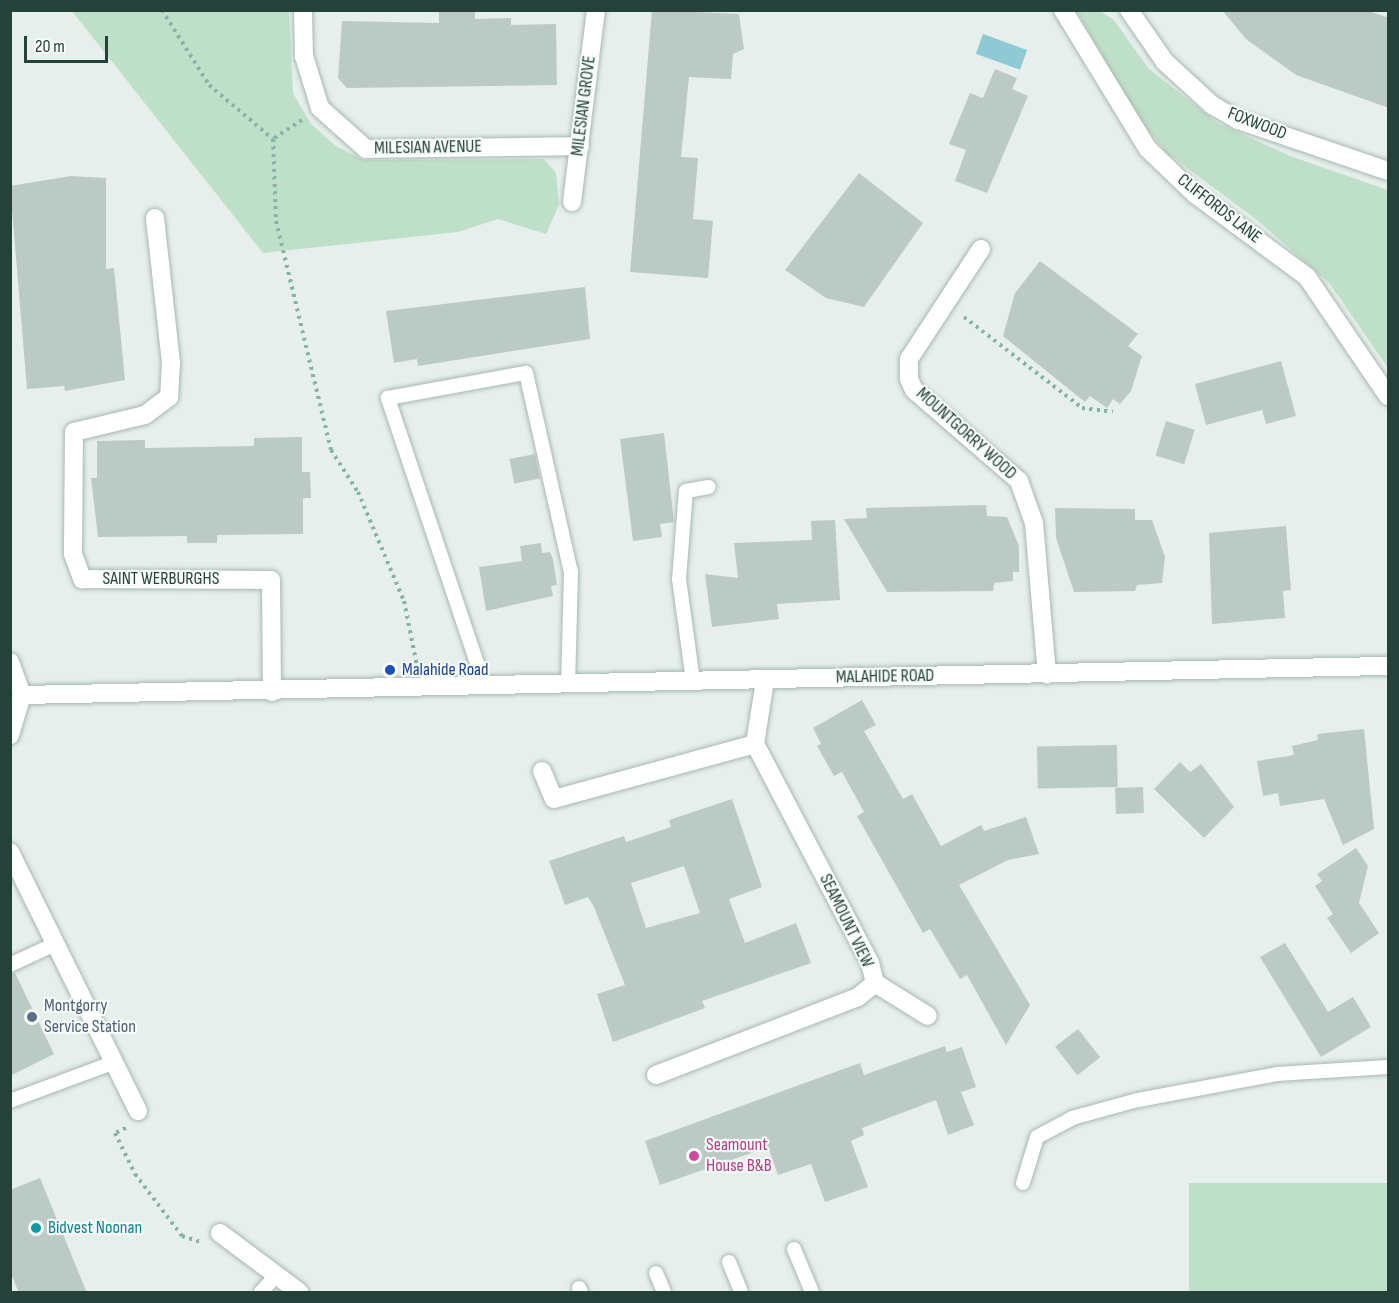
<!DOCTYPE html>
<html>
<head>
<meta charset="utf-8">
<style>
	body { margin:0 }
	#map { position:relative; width:1399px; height:1303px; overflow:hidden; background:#e6efeb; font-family:"Sofia Sans Condensed",sans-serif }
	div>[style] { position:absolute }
	.green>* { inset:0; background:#bfe0c8; transform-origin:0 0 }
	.water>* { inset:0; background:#8ec9d4; transform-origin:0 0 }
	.building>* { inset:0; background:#bbcac4; transform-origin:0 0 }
	.path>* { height:4px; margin-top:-2px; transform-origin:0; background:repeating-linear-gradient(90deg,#86b3a5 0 3px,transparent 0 7.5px) }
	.roads { filter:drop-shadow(0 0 2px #a8b8b2) drop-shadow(0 0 2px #a8b8b2) }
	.lane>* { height:14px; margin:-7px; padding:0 7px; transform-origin:7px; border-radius:7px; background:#fff }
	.street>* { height:18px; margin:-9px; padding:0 9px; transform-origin:9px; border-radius:9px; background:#fff }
	.secondary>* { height:18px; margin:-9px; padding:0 9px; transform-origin:9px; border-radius:9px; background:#fff }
	.dots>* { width:16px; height:16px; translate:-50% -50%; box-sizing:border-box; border:3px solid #f7fbf9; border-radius:50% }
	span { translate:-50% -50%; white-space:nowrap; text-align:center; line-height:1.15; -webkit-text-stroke:4.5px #f7fbf9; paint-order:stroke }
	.street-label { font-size:18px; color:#24423a }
	.transit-label { font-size:18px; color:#164399 }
	.left { translate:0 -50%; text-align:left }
	.service-label { font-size:18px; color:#4e5e75 }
	.hotel-label { font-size:18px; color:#b23c85 }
	.culture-label { font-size:18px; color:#0d838f }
	.frame { position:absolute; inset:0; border:12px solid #24423a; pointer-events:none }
	.scale { position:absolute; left:24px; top:36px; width:84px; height:27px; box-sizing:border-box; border:3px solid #24423a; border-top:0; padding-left:8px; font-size:18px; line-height:21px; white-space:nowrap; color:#24423a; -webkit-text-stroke:4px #f7fbf9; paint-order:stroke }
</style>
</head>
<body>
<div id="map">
	<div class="green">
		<div style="clip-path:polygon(72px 11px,289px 11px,293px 93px,311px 124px,336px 146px,364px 160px,544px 159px,556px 173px,559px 205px,546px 234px,498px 219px,458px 232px,263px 253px)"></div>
		<div style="clip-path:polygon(1077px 11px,1100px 11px,1114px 20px,1149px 69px,1218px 123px,1290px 156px,1388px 190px,1388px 368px,1330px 284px,1257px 220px,1167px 153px,1135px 113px)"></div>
		<div style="left:1388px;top:1183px;width:109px;height:199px;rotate:90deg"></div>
	</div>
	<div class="water">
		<div style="left:983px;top:34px;width:47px;height:21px;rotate:20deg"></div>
	</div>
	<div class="building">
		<div style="clip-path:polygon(439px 10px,475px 10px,475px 19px,511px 18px,511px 25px,556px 24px,557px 85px,347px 88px,338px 78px,342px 21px,439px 23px)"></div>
		<div style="clip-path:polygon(652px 10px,739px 14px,744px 49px,733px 54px,731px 79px,689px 77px,681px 157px,698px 158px,693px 219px,713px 221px,708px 278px,630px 272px)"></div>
		<div style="clip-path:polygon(1222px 10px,1369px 11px,1389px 18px,1389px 108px,1296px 75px,1246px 39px)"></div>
		<div style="clip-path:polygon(995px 69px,1017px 78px,1012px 89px,1028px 96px,987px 193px,955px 181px,966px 150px,949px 144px,970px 93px,983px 98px)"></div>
		<div style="clip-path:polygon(859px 173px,923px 223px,864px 307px,826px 298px,785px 270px)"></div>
		<div style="clip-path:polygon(71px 176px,106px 178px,106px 269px,114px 268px,125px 380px,65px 391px,64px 386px,27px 389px,10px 186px)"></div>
		<div style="clip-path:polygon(1040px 261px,1138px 334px,1128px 346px,1142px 356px,1131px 391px,1120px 404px,1113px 399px,1107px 408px,1090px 396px,1085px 402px,1003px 336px,1015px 293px)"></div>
		<div style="clip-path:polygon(585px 287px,590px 339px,418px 366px,417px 359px,394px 363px,386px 311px)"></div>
		<div style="clip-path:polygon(1281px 361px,1296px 416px,1266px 424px,1262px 410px,1206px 425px,1195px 384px)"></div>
		<div style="left:1166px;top:421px;width:30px;height:36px;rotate:17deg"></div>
		<div style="clip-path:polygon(664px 433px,674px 522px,660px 524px,662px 537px,633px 541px,620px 439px)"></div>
		<div style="clip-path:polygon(302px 437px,302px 472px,310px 472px,311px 498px,303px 498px,303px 534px,217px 535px,217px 543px,187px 543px,187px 536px,98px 537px,91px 478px,97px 478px,97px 441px,145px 440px,145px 448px,254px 446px,254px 438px)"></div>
		<div style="left:535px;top:454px;width:25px;height:26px;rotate:79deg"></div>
		<div style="clip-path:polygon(986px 505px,987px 516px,1007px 517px,1019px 546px,1019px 572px,1013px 572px,1013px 581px,994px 583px,993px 591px,887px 592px,844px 519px,867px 518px,866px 508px)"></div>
		<div style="clip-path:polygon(1055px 508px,1135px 509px,1135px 520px,1152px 520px,1165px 557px,1162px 583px,1137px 585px,1135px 591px,1074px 592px,1056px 538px)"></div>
		<div style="clip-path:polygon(835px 520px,840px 600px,777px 604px,779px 619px,712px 627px,705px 574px,738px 578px,734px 543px,812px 540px,811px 521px)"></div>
		<div style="clip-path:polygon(1286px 526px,1291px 590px,1283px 591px,1285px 618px,1212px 624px,1209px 533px)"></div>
		<div style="clip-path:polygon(541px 543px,542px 553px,550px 552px,553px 559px,557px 585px,551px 586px,553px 596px,486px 611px,479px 567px,522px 561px,520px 546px)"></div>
		<div style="clip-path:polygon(862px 700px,876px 725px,864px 731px,903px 799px,912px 794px,941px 846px,981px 825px,984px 831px,1026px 817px,1039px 854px,1008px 860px,959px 885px,1030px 1005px,1006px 1045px,967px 975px,960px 979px,930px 929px,923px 933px,857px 816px,864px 812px,842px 772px,834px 776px,817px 746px,821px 744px,813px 728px)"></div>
		<div style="clip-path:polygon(1364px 729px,1374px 829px,1343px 845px,1324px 799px,1280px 806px,1278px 793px,1263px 796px,1257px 761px,1294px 755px,1292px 746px,1318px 740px,1317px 734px)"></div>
		<div style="left:1117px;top:745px;width:42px;height:80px;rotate:89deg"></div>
		<div style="clip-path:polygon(1180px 762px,1190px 772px,1201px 764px,1234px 807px,1204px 838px,1154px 789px)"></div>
		<div style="left:1143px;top:787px;width:26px;height:28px;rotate:88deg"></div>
		<div style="clip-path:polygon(evenodd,732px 799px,762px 887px,729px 899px,745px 943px,796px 923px,811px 963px,702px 1001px,705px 1008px,613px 1042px,597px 994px,625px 985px,594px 907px,588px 897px,565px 905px,549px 861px,624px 836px,626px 842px,671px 827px,669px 820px,732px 799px,684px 866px,700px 913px,646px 928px,631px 883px,684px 866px)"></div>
		<div style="clip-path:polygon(1356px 848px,1368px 866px,1359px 903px,1379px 933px,1351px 953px,1327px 918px,1333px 914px,1315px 886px,1322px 881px,1317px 874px)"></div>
		<div style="clip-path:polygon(1285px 943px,1328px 1012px,1353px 997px,1371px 1027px,1321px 1057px,1260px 957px)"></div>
		<div style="clip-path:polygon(15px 973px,54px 1054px,10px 1076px,10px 974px)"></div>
		<div style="left:1078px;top:1029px;width:36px;height:29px;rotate:52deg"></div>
		<div style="clip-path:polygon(945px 1046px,947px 1052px,962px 1047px,976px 1087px,961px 1092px,974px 1125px,948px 1135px,936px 1100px,862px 1128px,864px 1135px,851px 1141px,868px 1187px,825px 1202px,811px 1164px,778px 1175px,768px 1147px,660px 1185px,645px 1141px,860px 1063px,864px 1075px)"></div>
		<div style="clip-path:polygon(40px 1178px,87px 1293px,19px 1293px,10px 1271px,10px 1190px)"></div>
	</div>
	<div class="path">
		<div style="left:162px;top:10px;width:89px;rotate:57.9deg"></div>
		<div style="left:209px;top:85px;width:84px;rotate:40.2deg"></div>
		<div style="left:302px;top:120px;width:35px;rotate:147deg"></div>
		<div style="left:273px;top:139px;width:82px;rotate:87.9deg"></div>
		<div style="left:276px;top:221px;width:236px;rotate:76.5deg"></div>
		<div style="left:331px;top:450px;width:50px;rotate:57.3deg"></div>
		<div style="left:358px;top:492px;width:118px;rotate:67.1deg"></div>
		<div style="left:404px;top:601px;width:66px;rotate:78.7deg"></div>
		<div style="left:964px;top:317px;width:149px;rotate:37.6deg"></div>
		<div style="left:1082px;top:408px;width:31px;rotate:7deg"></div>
		<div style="left:126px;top:1128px;width:12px;rotate:156deg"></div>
		<div style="left:115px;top:1133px;width:46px;rotate:64deg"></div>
		<div style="left:135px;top:1174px;width:78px;rotate:52.8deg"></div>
		<div style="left:182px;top:1236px;width:20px;rotate:18deg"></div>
	</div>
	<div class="roads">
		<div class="lane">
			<div style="left:693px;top:681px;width:103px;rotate:-97.8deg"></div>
			<div style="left:679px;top:579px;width:88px;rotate:-85.5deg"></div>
			<div style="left:686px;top:491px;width:23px;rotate:-10deg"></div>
			<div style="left:474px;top:687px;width:21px;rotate:-79deg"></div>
			<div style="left:478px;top:666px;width:283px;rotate:-108.6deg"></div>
			<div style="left:388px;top:398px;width:140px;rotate:-10.3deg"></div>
			<div style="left:526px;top:373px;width:204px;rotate:77.3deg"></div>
			<div style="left:571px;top:572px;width:113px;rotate:91.5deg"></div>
			<div style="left:10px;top:965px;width:50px;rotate:-25deg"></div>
			<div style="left:10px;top:1101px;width:112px;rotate:-20.4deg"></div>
			<div style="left:1023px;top:1183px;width:48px;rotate:-73.1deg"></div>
			<div style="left:1037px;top:1137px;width:40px;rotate:-28deg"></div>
			<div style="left:1072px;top:1118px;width:68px;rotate:-15.3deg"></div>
			<div style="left:1138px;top:1100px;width:141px;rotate:-10.6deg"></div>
			<div style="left:1277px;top:1074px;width:111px;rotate:-3.6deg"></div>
			<div style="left:794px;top:1249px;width:47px;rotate:67.3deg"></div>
			<div style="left:729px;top:1262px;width:32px;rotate:68deg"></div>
			<div style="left:656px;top:1273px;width:21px;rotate:67deg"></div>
			<div style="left:579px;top:1288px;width:4px;rotate:63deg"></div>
			<div style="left:261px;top:1292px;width:19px;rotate:-47deg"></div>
		</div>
		<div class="street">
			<div style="left:303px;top:10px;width:46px;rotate:88.8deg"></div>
			<div style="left:304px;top:56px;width:54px;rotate:72.9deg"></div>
			<div style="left:320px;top:108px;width:62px;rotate:41.7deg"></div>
			<div style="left:366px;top:149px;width:214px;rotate:-0.8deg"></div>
			<div style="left:1063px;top:10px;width:163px;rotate:58.6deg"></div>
			<div style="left:1148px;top:149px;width:65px;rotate:43.8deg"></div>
			<div style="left:1195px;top:194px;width:139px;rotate:36.5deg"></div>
			<div style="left:1307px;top:277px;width:144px;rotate:55.8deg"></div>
			<div style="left:1129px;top:10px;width:63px;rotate:55.3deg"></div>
			<div style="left:1165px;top:62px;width:64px;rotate:42.5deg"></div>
			<div style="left:1212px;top:105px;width:30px;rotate:30deg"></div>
			<div style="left:1238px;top:120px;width:158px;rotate:18.8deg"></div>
			<div style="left:572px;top:202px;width:193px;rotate:-82.9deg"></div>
			<div style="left:155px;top:218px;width:145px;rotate:83.7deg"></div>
			<div style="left:171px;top:362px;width:35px;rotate:93deg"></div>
			<div style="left:169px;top:397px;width:30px;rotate:143deg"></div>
			<div style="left:145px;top:415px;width:73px;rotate:166.5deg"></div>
			<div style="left:74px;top:432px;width:122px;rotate:90.5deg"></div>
			<div style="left:73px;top:554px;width:27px;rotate:70deg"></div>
			<div style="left:82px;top:579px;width:189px;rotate:0.3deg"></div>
			<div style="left:271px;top:580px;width:112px;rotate:89.5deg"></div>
			<div style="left:981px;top:249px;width:131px;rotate:123.2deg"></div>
			<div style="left:909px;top:359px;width:20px;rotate:90deg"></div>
			<div style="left:909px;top:379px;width:12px;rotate:66deg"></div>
			<div style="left:914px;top:390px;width:139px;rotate:40.9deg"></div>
			<div style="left:1019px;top:481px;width:45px;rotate:70.3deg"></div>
			<div style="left:1034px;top:523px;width:152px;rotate:85.1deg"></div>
			<div style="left:542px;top:771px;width:30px;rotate:67deg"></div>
			<div style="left:554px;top:799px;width:208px;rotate:-15.3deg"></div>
			<div style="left:10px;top:852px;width:289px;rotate:63.7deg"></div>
			<div style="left:875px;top:983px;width:62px;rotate:31.9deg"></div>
			<div style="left:656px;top:1075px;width:217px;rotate:-21.1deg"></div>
			<div style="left:858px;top:997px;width:22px;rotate:-39deg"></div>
			<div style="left:875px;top:983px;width:21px;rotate:-104deg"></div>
			<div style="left:870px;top:963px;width:247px;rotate:-117.7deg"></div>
			<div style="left:755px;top:744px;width:65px;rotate:-81.1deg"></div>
			<div style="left:220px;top:1233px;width:99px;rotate:36.8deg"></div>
		</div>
		<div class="secondary">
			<div style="left:10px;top:662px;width:35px;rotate:70deg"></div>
			<div style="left:22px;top:695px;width:42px;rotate:106.7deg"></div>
			<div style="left:22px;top:695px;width:1366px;rotate:-1.22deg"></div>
		</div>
	</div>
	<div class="dots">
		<div style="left:390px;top:670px;background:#1a4fb4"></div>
		<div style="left:32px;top:1017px;background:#5c6f8a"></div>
		<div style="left:694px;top:1156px;background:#d1479c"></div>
		<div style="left:36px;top:1228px;background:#0f9aa8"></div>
	</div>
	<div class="street-label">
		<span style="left:584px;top:106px;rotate:-83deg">MILESIAN GROVE</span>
		<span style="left:1257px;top:124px;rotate:21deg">FOXWOOD</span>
		<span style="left:428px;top:148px;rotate:-1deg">MILESIAN AVENUE</span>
		<span style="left:1219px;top:209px;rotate:38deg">CLIFFORDS LANE</span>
		<span style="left:966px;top:434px;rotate:42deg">MOUNTGORRY WOOD</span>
		<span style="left:161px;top:579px">SAINT WERBURGHS</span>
		<span style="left:885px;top:677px;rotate:-1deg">MALAHIDE ROAD</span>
		<span style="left:846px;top:921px;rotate:64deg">SEAMOUNT VIEW</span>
	</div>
	<div class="transit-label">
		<span class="left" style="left:402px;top:670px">Malahide Road</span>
	</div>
	<div class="service-label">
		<span class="left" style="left:44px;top:1017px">Montgorry<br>Service Station</span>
	</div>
	<div class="hotel-label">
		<span class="left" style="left:706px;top:1156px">Seamount<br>House B&amp;B</span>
	</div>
	<div class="culture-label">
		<span class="left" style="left:48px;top:1228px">Bidvest Noonan</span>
	</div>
	<div class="frame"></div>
	<div class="scale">20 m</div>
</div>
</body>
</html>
